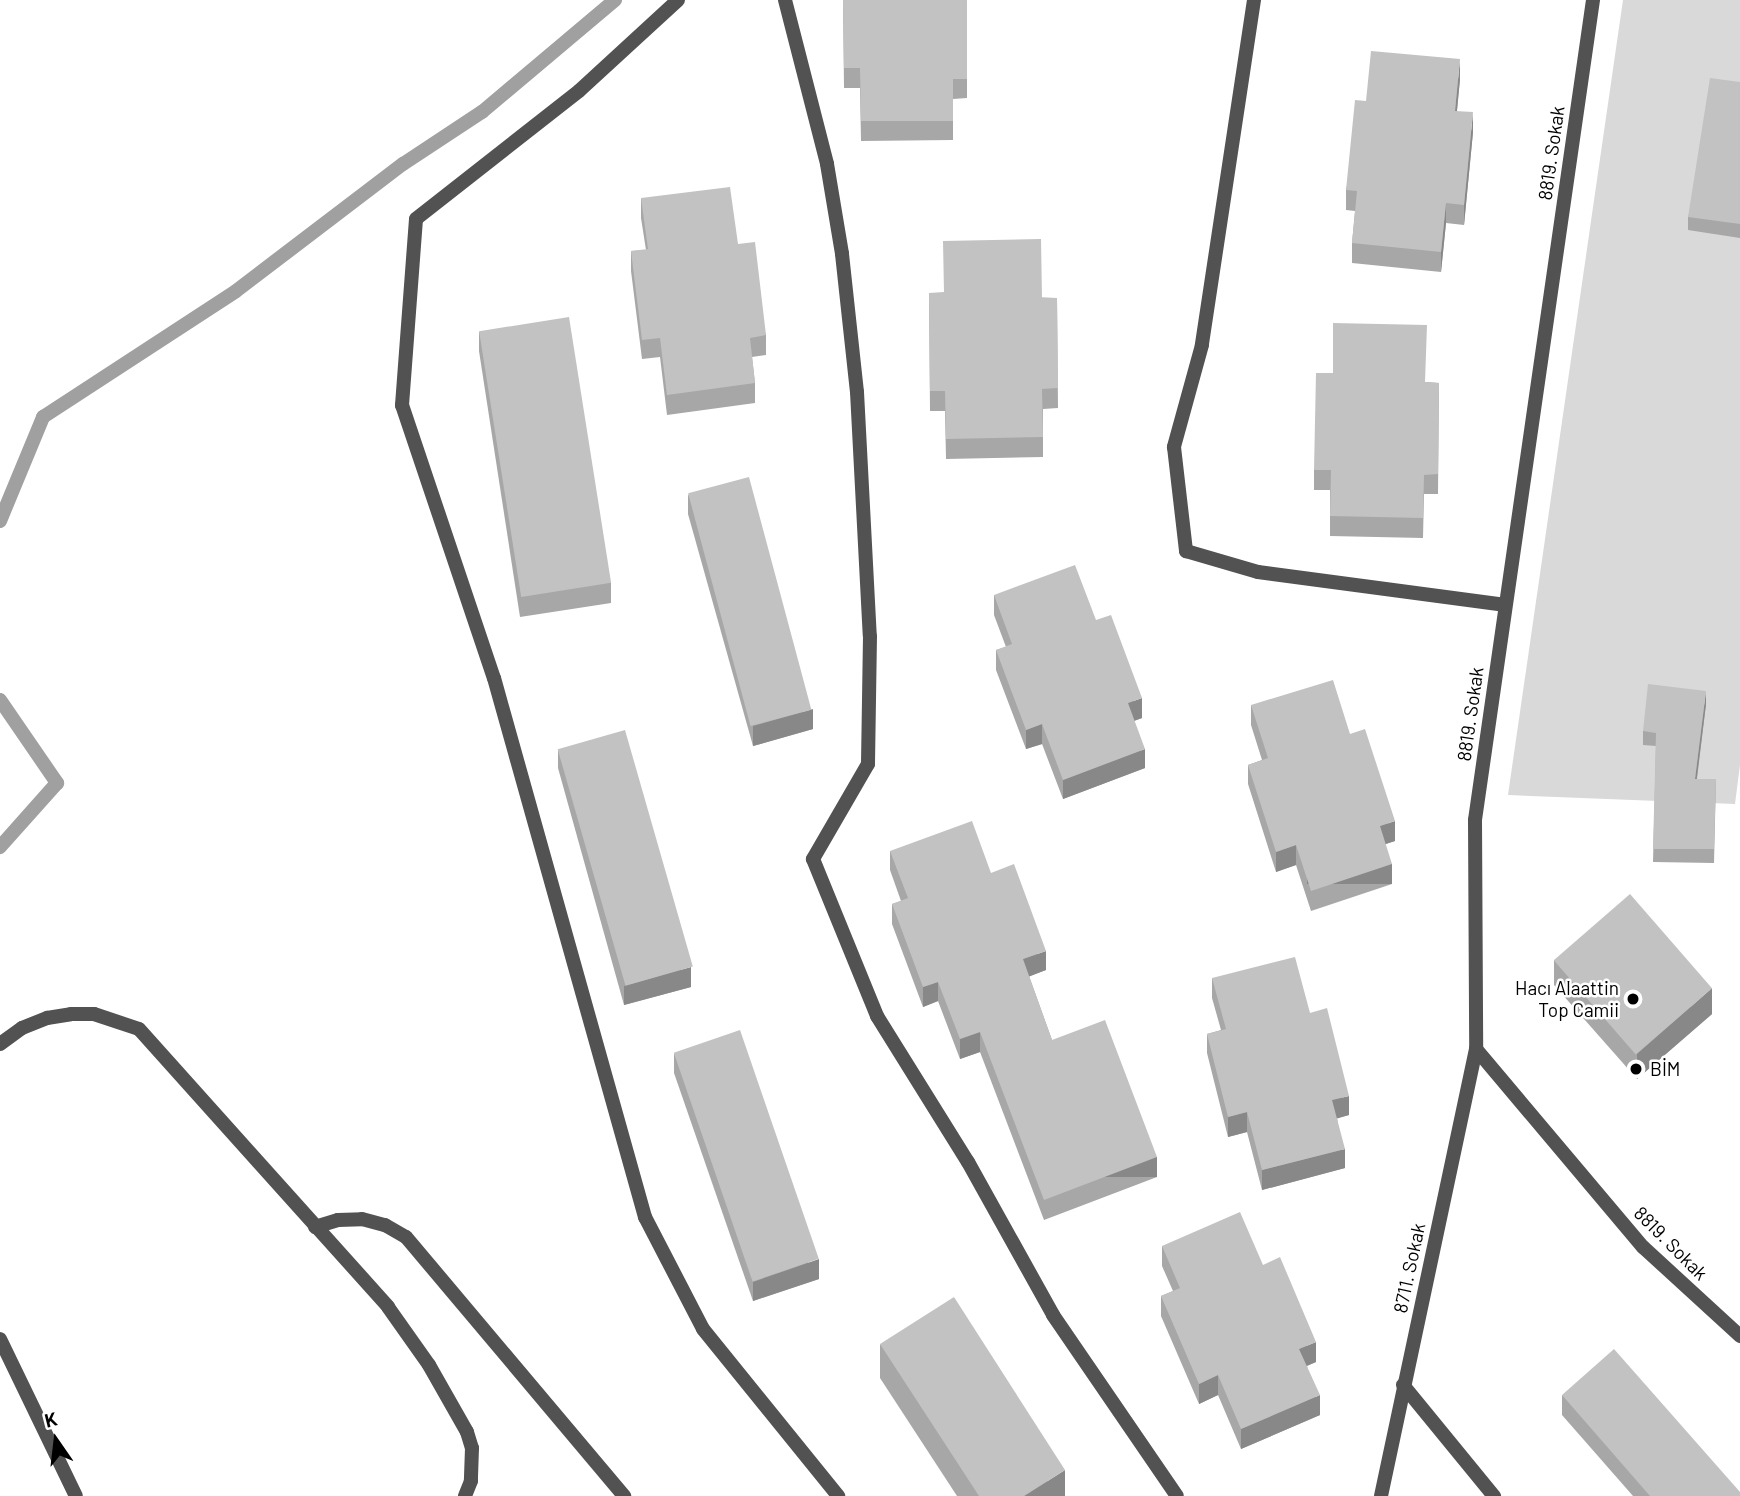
<!DOCTYPE html>
<html>
<head>
<meta charset="utf-8">
<style>
	body { margin:0 }
	#map { position:relative; width:1740px; height:1496px; overflow:hidden; background:#fff; font-family:Barlow,sans-serif }
	div>[style] { position:absolute }
	.green>* { inset:0; background:#d9d9d9 }
	.stream>* { height:14px; margin:-7px; padding:0 7px; transform-origin:7px; border-radius:7px; background:#a0a0a0 }
	.lane>* { height:14px; margin:-7px; padding:0 7px; transform-origin:7px; border-radius:7px; background:#525252 }
	.street>* { height:14px; margin:-7px; padding:0 7px; transform-origin:7px; border-radius:7px; background:#525252 }
	.wall>* { inset:0; background:#a7a7a7 }
	.shaded-wall>* { inset:0; background:#888; transform-origin:0 0 }
	.building>* { inset:0; background:#c2c2c2; transform-origin:0 0 }
	.dots>* { width:19px; height:19px; translate:-50% -50%; box-sizing:border-box; border:4px solid #fff; border-radius:50% }
	span { translate:-50% -50%; white-space:nowrap; text-align:center; line-height:1.15; -webkit-text-stroke:5px #fff; paint-order:stroke }
	.street-label { font-size:19px; color:#000 }
	.poi-label { font-size:19px; color:#000 }
	.right { translate:-100% -50%; text-align:right }
	.left { translate:0 -50%; text-align:left }
	.north { position:absolute; left:21px; top:1405px; width:70px; height:70px; -webkit-text-stroke:5px #fff; paint-order:stroke; rotate:346deg; font-size:19px; font-weight:700; line-height:28px; text-align:center; color:#000 }
	.north::after { content:''; display:block; margin:auto; width:24px; height:32px; background:#000; clip-path:polygon(50% 0,100% 100%,50% 72%,0 100%) }
</style>
</head>
<body>
<div id="map">
	<div class="green">
		<div style="clip-path:polygon(1623px 0,1740px 0,1740px 765px,1735px 804px,1508px 795px)"></div>
	</div>
	<div class="stream">
		<div style="left:0;top:521px;width:113px;rotate:-67.5deg"></div>
		<div style="left:43px;top:417px;width:230px;rotate:-33.1deg"></div>
		<div style="left:236px;top:291px;width:210px;rotate:-37.3deg"></div>
		<div style="left:403px;top:164px;width:95px;rotate:-33.4deg"></div>
		<div style="left:482px;top:112px;width:174px;rotate:-40.1deg"></div>
		<div style="left:0;top:700px;width:101px;rotate:55.5deg"></div>
		<div style="left:57px;top:783px;width:86px;rotate:131.7deg"></div>
	</div>
	<div class="lane">
		<div style="left:0;top:1044px;width:27px;rotate:-36deg"></div>
		<div style="left:22px;top:1028px;width:27px;rotate:-22deg"></div>
		<div style="left:47px;top:1018px;width:24px;rotate:-9deg"></div>
		<div style="left:71px;top:1014px;width:23px"></div>
		<div style="left:94px;top:1014px;width:47px;rotate:18.4deg"></div>
		<div style="left:139px;top:1029px;width:373px;rotate:48.1deg"></div>
		<div style="left:388px;top:1307px;width:71px;rotate:54.7deg"></div>
		<div style="left:429px;top:1365px;width:77px;rotate:60.4deg"></div>
		<div style="left:467px;top:1432px;width:17px;rotate:73deg"></div>
		<div style="left:472px;top:1448px;width:33px;rotate:92deg"></div>
		<div style="left:471px;top:1481px;width:16px;rotate:112deg"></div>
		<div style="left:315px;top:1227px;width:24px;rotate:-17deg"></div>
		<div style="left:338px;top:1220px;width:24px;rotate:-2deg"></div>
		<div style="left:362px;top:1219px;width:24px;rotate:15deg"></div>
		<div style="left:385px;top:1225px;width:24px;rotate:30deg"></div>
		<div style="left:406px;top:1237px;width:339px;rotate:49.9deg"></div>
		<div style="left:0;top:1339px;width:174px;rotate:64.2deg"></div>
		<div style="left:1403px;top:1385px;width:144px;rotate:50.7deg"></div>
	</div>
	<div class="street">
		<div style="left:678px;top:0;width:134px;rotate:137.4deg"></div>
		<div style="left:579px;top:91px;width:207px;rotate:141.9deg"></div>
		<div style="left:416px;top:219px;width:187px;rotate:94.3deg"></div>
		<div style="left:402px;top:405px;width:288px;rotate:71.4deg"></div>
		<div style="left:494px;top:678px;width:560px;rotate:74.35deg"></div>
		<div style="left:645px;top:1217px;width:126px;rotate:62.6deg"></div>
		<div style="left:703px;top:1329px;width:215px;rotate:51deg"></div>
		<div style="left:785px;top:0;width:169px;rotate:75.6deg"></div>
		<div style="left:827px;top:164px;width:91px;rotate:80.5deg"></div>
		<div style="left:842px;top:254px;width:139px;rotate:83.8deg"></div>
		<div style="left:857px;top:392px;width:244px;rotate:87deg"></div>
		<div style="left:870px;top:636px;width:128px;rotate:90.9deg"></div>
		<div style="left:868px;top:764px;width:110px;rotate:120.1deg"></div>
		<div style="left:813px;top:859px;width:170px;rotate:67.8deg"></div>
		<div style="left:877px;top:1016px;width:172px;rotate:58.1deg"></div>
		<div style="left:968px;top:1162px;width:175px;rotate:60.9deg"></div>
		<div style="left:1053px;top:1315px;width:219px;rotate:55.6deg"></div>
		<div style="left:1254px;top:0;width:349px;rotate:98.6deg"></div>
		<div style="left:1202px;top:345px;width:106px;rotate:105.4deg"></div>
		<div style="left:1174px;top:447px;width:105px;rotate:83.4deg"></div>
		<div style="left:1186px;top:551px;width:75px;rotate:16.3deg"></div>
		<div style="left:1258px;top:572px;width:248px;rotate:7.6deg"></div>
		<div style="left:1593px;top:0;width:828px;rotate:98.19deg"></div>
		<div style="left:1475px;top:820px;width:229px;rotate:89.7deg"></div>
		<div style="left:1476px;top:1049px;width:259px;rotate:49.9deg"></div>
		<div style="left:1643px;top:1247px;width:132px;rotate:42.5deg"></div>
		<div style="left:1381px;top:1496px;width:457px;rotate:-78deg"></div>
	</div>
	<div class="wall">
		<div style="clip-path:polygon(843px 0,967px 0,967px 98px,953px 99px,953px 140px,861px 141px,860px 88px,844px 88px)"></div>
		<div style="clip-path:polygon(1460px 79px,1457px 111px,1473px 132px,1464px 225px,1446px 223px,1441px 272px,1352px 263px,1352px 243px,1355px 211px,1346px 210px,1346px 190px,1366px 101px)"></div>
		<div style="clip-path:polygon(1740px 82px,1740px 238px,1688px 230px,1688px 217px)"></div>
		<div style="clip-path:polygon(641px 198px,738px 244px,766px 335px,766px 355px,752px 357px,755px 383px,755px 403px,667px 415px,660px 357px,642px 359px,631px 271px,631px 251px,646px 250px,641px 218px)"></div>
		<div style="clip-path:polygon(929px 293px,1057px 298px,1058px 408px,1043px 409px,1043px 457px,946px 459px,945px 411px,930px 411px)"></div>
		<div style="clip-path:polygon(479px 331px,611px 583px,611px 603px,520px 617px,479px 351px)"></div>
		<div style="clip-path:polygon(1426px 382px,1439px 383px,1438px 494px,1424px 494px,1423px 538px,1330px 536px,1330px 490px,1314px 490px,1314px 470px)"></div>
		<div style="clip-path:polygon(688px 494px,813px 729px,753px 746px,688px 514px)"></div>
		<div style="clip-path:polygon(994px 595px,1096px 620px,1142px 718px,1134px 721px,1145px 768px,1063px 799px,1042px 744px,1026px 749px,996px 670px,996px 650px,1006px 647px,994px 615px)"></div>
		<div style="clip-path:polygon(1706px 704px,1697px 779px,1716px 779px,1714px 863px,1653px 862px,1656px 746px,1643px 745px,1643px 731px)"></div>
		<div style="clip-path:polygon(1251px 705px,1350px 734px,1395px 841px,1385px 844px,1392px 884px,1311px 911px,1296px 865px,1276px 872px,1248px 784px,1248px 765px,1262px 760px,1251px 725px)"></div>
		<div style="clip-path:polygon(558px 749px,691px 987px,624px 1005px,558px 768px)"></div>
		<div style="clip-path:polygon(890px 851px,991px 873px,1046px 970px,1029px 976px,1052px 1040px,1157px 1177px,1044px 1220px,980px 1052px,960px 1059px,938px 1001px,923px 1007px,892px 924px,892px 904px,901px 901px,890px 870px)"></div>
		<div style="clip-path:polygon(1554px 960px,1712px 1014px,1637px 1079px,1554px 985px)"></div>
		<div style="clip-path:polygon(1212px 978px,1310px 1013px,1349px 1115px,1337px 1118px,1345px 1168px,1262px 1190px,1247px 1132px,1228px 1137px,1207px 1053px,1207px 1034px,1221px 1030px,1212px 998px)"></div>
		<div style="clip-path:polygon(674px 1053px,819px 1279px,753px 1301px,674px 1073px)"></div>
		<div style="clip-path:polygon(1162px 1246px,1263px 1265px,1316px 1362px,1307px 1366px,1320px 1415px,1241px 1449px,1218px 1395px,1199px 1404px,1161px 1316px,1161px 1296px,1173px 1291px,1162px 1266px)"></div>
		<div style="clip-path:polygon(880px 1344px,1065px 1496px,957px 1496px,880px 1378px)"></div>
		<div style="clip-path:polygon(1562px 1395px,1740px 1496px,1633px 1496px,1562px 1415px)"></div>
	</div>
	<div class="shaded-wall">
		<div style="clip-path:polygon(1460px 59px,1460px 79px,1455px 130px,1455px 111px)"></div>
		<div style="clip-path:polygon(1473px 112px,1473px 132px,1464px 225px,1464px 205px)"></div>
		<div style="clip-path:polygon(1446px 203px,1446px 223px,1441px 272px,1441px 252px)"></div>
		<div style="clip-path:polygon(1706px 691px,1706px 704px,1695px 792px,1695px 779px)"></div>
		<div style="clip-path:polygon(1142px 698px,1142px 718px,1128px 723px,1128px 703px)"></div>
		<div style="clip-path:polygon(813px 709px,813px 729px,753px 746px,753px 726px)"></div>
		<div style="clip-path:polygon(1042px 724px,1042px 744px,1026px 749px,1026px 730px)"></div>
		<div style="clip-path:polygon(1145px 749px,1145px 768px,1063px 799px,1063px 780px)"></div>
		<div style="clip-path:polygon(1395px 821px,1395px 841px,1380px 846px,1380px 826px)"></div>
		<div style="clip-path:polygon(1296px 845px,1296px 865px,1276px 872px,1276px 852px)"></div>
		<div style="left:1392px;top:864px;width:20px;height:85px;rotate:90deg"></div>
		<div style="clip-path:polygon(1046px 951px,1046px 970px,1023px 979px,1023px 959px)"></div>
		<div style="clip-path:polygon(691px 967px,691px 987px,624px 1005px,624px 986px)"></div>
		<div style="clip-path:polygon(938px 982px,938px 1001px,923px 1007px,923px 987px)"></div>
		<div style="clip-path:polygon(1712px 988px,1712px 1014px,1637px 1079px,1637px 1054px)"></div>
		<div style="clip-path:polygon(980px 1032px,980px 1052px,960px 1059px,960px 1039px)"></div>
		<div style="clip-path:polygon(1349px 1096px,1349px 1115px,1332px 1120px,1332px 1100px)"></div>
		<div style="clip-path:polygon(1247px 1112px,1247px 1132px,1228px 1137px,1228px 1117px)"></div>
		<div style="clip-path:polygon(1345px 1149px,1345px 1168px,1262px 1190px,1262px 1170px)"></div>
		<div style="left:1157px;top:1157px;width:20px;height:121px;rotate:90deg"></div>
		<div style="clip-path:polygon(819px 1259px,819px 1279px,753px 1301px,753px 1282px)"></div>
		<div style="clip-path:polygon(1316px 1342px,1316px 1362px,1299px 1369px,1299px 1349px)"></div>
		<div style="clip-path:polygon(1218px 1375px,1218px 1395px,1199px 1404px,1199px 1384px)"></div>
		<div style="clip-path:polygon(1320px 1395px,1320px 1415px,1241px 1449px,1241px 1429px)"></div>
		<div style="clip-path:polygon(1065px 1470px,1065px 1496px,1024px 1496px)"></div>
	</div>
	<div class="building">
		<div style="clip-path:polygon(843px 0,967px 0,967px 79px,953px 79px,953px 121px,861px 121px,860px 68px,844px 68px)"></div>
		<div style="clip-path:polygon(1371px 51px,1460px 59px,1455px 111px,1473px 112px,1464px 205px,1446px 203px,1441px 252px,1352px 243px,1357px 191px,1346px 190px,1355px 100px,1366px 101px)"></div>
		<div style="clip-path:polygon(1710px 78px,1740px 82px,1740px 224px,1688px 217px)"></div>
		<div style="clip-path:polygon(730px 187px,738px 244px,755px 242px,766px 335px,750px 338px,755px 383px,667px 395px,660px 338px,642px 340px,631px 251px,648px 249px,641px 198px)"></div>
		<div style="clip-path:polygon(1041px 239px,1042px 298px,1057px 298px,1058px 388px,1042px 389px,1043px 437px,946px 439px,945px 391px,930px 391px,929px 293px,944px 292px,943px 241px)"></div>
		<div style="left:569px;top:317px;width:269px;height:91px;rotate:81deg"></div>
		<div style="clip-path:polygon(1333px 323px,1427px 325px,1425px 382px,1439px 383px,1438px 474px,1424px 475px,1423px 518px,1330px 516px,1331px 470px,1314px 470px,1316px 373px,1333px 373px)"></div>
		<div style="left:749px;top:477px;width:241px;height:63px;rotate:75deg"></div>
		<div style="clip-path:polygon(1075px 565px,1096px 620px,1111px 615px,1142px 698px,1128px 703px,1145px 749px,1063px 780px,1042px 724px,1026px 730px,996px 650px,1012px 644px,994px 595px)"></div>
		<div style="clip-path:polygon(1333px 680px,1350px 734px,1365px 729px,1395px 821px,1380px 826px,1392px 864px,1311px 891px,1296px 845px,1276px 852px,1248px 765px,1268px 758px,1251px 705px)"></div>
		<div style="clip-path:polygon(1648px 684px,1706px 691px,1695px 779px,1716px 779px,1714px 849px,1653px 849px,1656px 733px,1643px 731px)"></div>
		<div style="left:625px;top:730px;width:246px;height:70px;rotate:74deg"></div>
		<div style="clip-path:polygon(972px 821px,991px 873px,1014px 864px,1046px 951px,1023px 959px,1052px 1040px,1105px 1020px,1157px 1157px,1044px 1200px,980px 1032px,960px 1039px,938px 982px,923px 987px,892px 904px,908px 898px,890px 851px)"></div>
		<div style="left:1630px;top:894px;width:125px;height:101px;rotate:49deg"></div>
		<div style="clip-path:polygon(1295px 957px,1310px 1013px,1327px 1008px,1349px 1096px,1332px 1100px,1345px 1149px,1262px 1170px,1247px 1112px,1228px 1117px,1207px 1034px,1226px 1029px,1212px 978px)"></div>
		<div style="left:740px;top:1030px;width:242px;height:70px;rotate:71deg"></div>
		<div style="clip-path:polygon(1240px 1212px,1263px 1265px,1280px 1257px,1316px 1342px,1299px 1349px,1320px 1395px,1241px 1429px,1218px 1375px,1199px 1384px,1161px 1296px,1180px 1288px,1162px 1246px)"></div>
		<div style="clip-path:polygon(954px 1297px,1065px 1470px,1024px 1496px,979px 1496px,880px 1344px)"></div>
		<div style="clip-path:polygon(1614px 1349px,1740px 1492px,1740px 1496px,1650px 1496px,1562px 1395px)"></div>
	</div>
	<div class="dots">
		<div style="left:1633px;top:999px;background:#000"></div>
		<div style="left:1636px;top:1069px;background:#000"></div>
	</div>
	<div class="street-label">
		<span style="left:1551px;top:153px;rotate:-82deg">8819. Sokak</span>
		<span style="left:1470px;top:714px;rotate:-82deg">8819. Sokak</span>
		<span style="left:1671px;top:1243px;rotate:45deg">8819. Sokak</span>
		<span style="left:1409px;top:1268px;rotate:-78deg">8711. Sokak</span>
	</div>
	<div class="poi-label">
		<span class="right" style="left:1619px;top:999px">Hacı Alaattin<br>Top Camii</span>
		<span class="left" style="left:1650px;top:1069px">BİM</span>
	</div>
	<div class="north">K</div>
</div>
</body>
</html>
